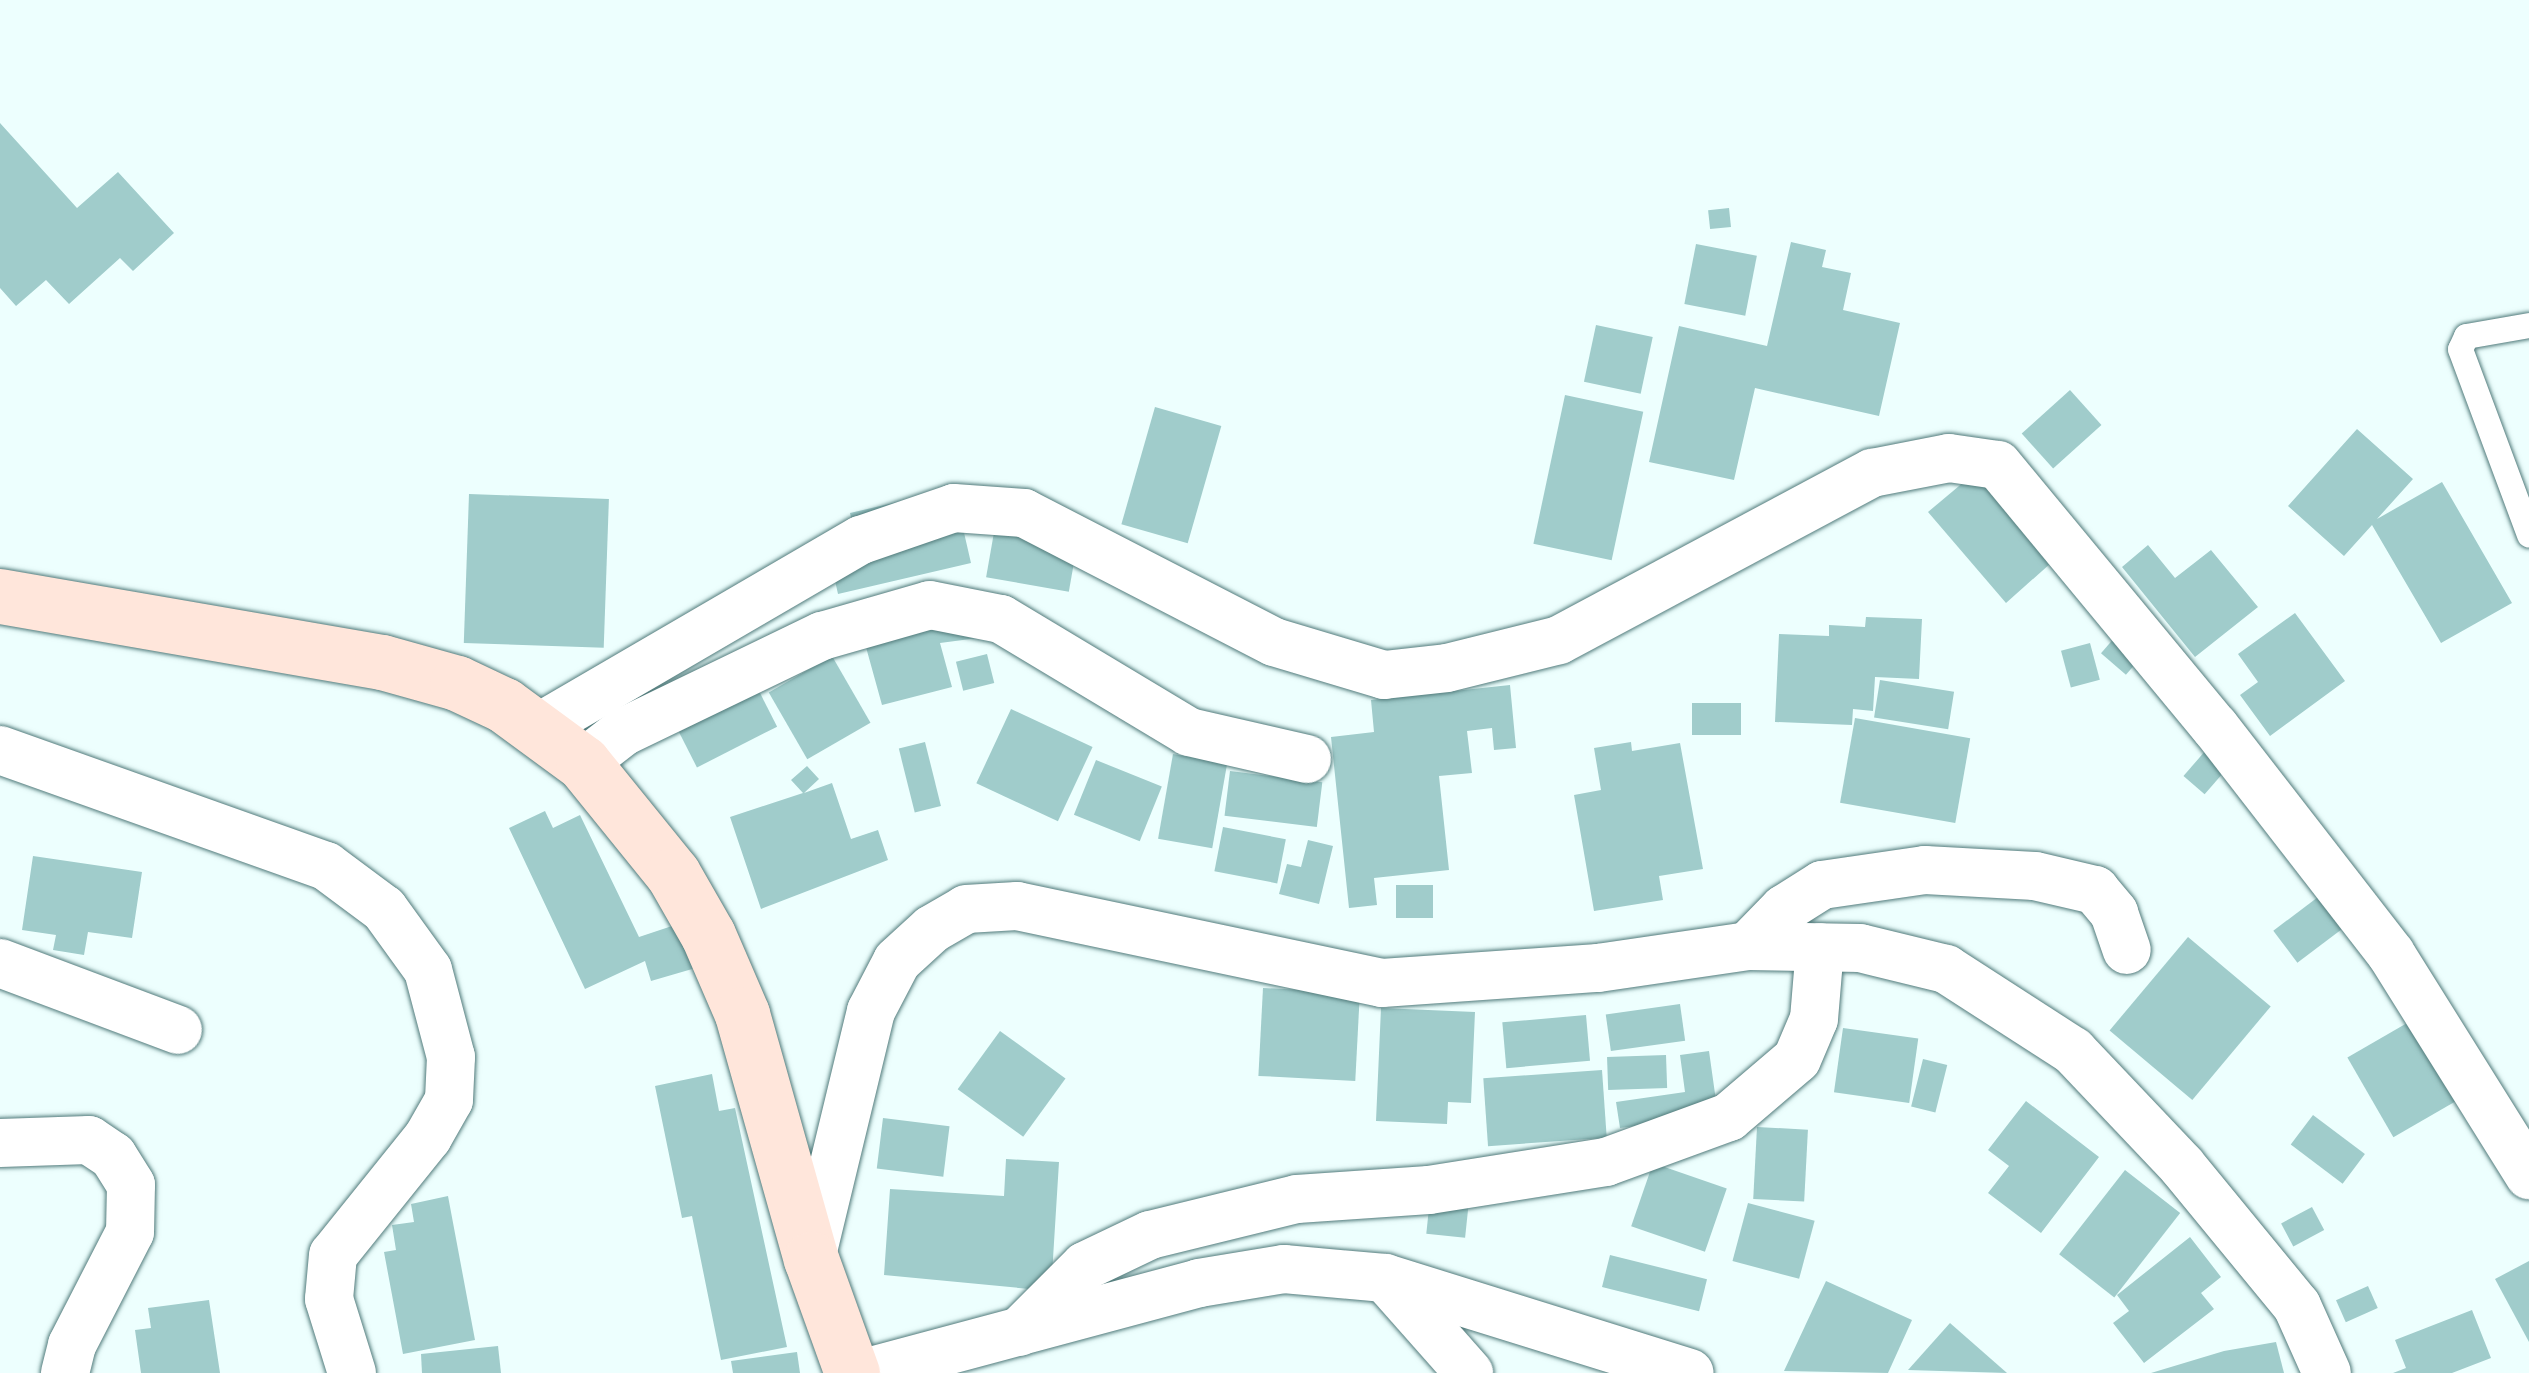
<!DOCTYPE html>
<html>
<head>
<meta charset="utf-8">
<style>
	body { margin:0 }
	#map { position:relative; width:2529px; height:1373px; overflow:hidden; background:#edfffe; font-family:"Playfair Display",serif }
	div>[style] { position:absolute }
	.building>* { inset:0; background:#a0cccb; transform-origin:0 0 }
	.roads { filter:drop-shadow(0 0 2px #517b7b) drop-shadow(0 0 2px #517b7b) }
	.lane>* { height:25px; margin:-12.5px; padding:0 12.5px; transform-origin:12.5px; border-radius:12.5px; background:#fff }
	.street>* { height:48px; margin:-24px; padding:0 24px; transform-origin:24px; border-radius:24px; background:#fff }
	.secondary>* { height:55px; margin:-27.5px; padding:0 27.5px; transform-origin:27.5px; border-radius:27.5px; background:#ffe6db }
	span { translate:-50% -50%; white-space:nowrap; text-align:center; line-height:1.15; -webkit-text-stroke:8px #edfffe; paint-order:stroke }
</style>
</head>
<body>
<div id="map">
	<div class="building">
		<div style="clip-path:polygon(0 123px,77px 208px,118px 172px,174px 233px,133px 271px,120px 258px,69px 304px,46px 280px,16px 306px,0 288px)"></div>
		<div style="left:1729px;top:208px;width:19px;height:21px;rotate:84deg"></div>
		<div style="clip-path:polygon(1791px 242px,1826px 250px,1822px 267px,1851px 273px,1843px 310px,1900px 323px,1879px 416px,1755px 388px,1734px 480px,1649px 462px,1679px 326px,1767px 346px)"></div>
		<div style="left:1696px;top:244px;width:62px;height:61px;rotate:11deg"></div>
		<div style="left:1596px;top:325px;width:58px;height:58px;rotate:12deg"></div>
		<div style="left:2070px;top:390px;width:47px;height:65px;rotate:48deg"></div>
		<div style="left:1565px;top:395px;width:80px;height:152px;rotate:12deg"></div>
		<div style="left:1155px;top:407px;width:69px;height:122px;rotate:16deg"></div>
		<div style="clip-path:polygon(2357px 429px,2413px 479px,2377px 519px,2442px 482px,2512px 603px,2441px 643px,2372px 525px,2344px 556px,2288px 506px)"></div>
		<div style="clip-path:polygon(1996px 455px,2051px 563px,2006px 603px,1928px 512px)"></div>
		<div style="clip-path:polygon(954px 489px,971px 563px,838px 594px,829px 554px,858px 547px,850px 513px)"></div>
		<div style="left:469px;top:494px;width:140px;height:149px;rotate:2deg"></div>
		<div style="left:996px;top:521px;width:84px;height:57px;rotate:10deg"></div>
		<div style="clip-path:polygon(2148px 545px,2175px 578px,2211px 550px,2258px 607px,2195px 657px,2122px 567px)"></div>
		<div style="clip-path:polygon(2295px 613px,2345px 681px,2270px 736px,2240px 695px,2258px 682px,2238px 654px)"></div>
		<div style="clip-path:polygon(1866px 617px,1922px 619px,1919px 679px,1875px 677px,1873px 711px,1853px 709px,1852px 725px,1775px 722px,1779px 634px,1829px 636px,1829px 625px,1865px 627px)"></div>
		<div style="clip-path:polygon(936px 621px,978px 638px,940px 643px,952px 687px,882px 705px,864px 640px)"></div>
		<div style="left:2122px;top:629px;width:33px;height:32px;rotate:41deg"></div>
		<div style="left:2090px;top:643px;width:38px;height:30px;rotate:75deg"></div>
		<div style="left:987px;top:654px;width:30px;height:32px;rotate:76deg"></div>
		<div style="left:832px;top:656px;width:77px;height:73px;rotate:60deg"></div>
		<div style="left:1880px;top:680px;width:75px;height:38px;rotate:9deg"></div>
		<div style="clip-path:polygon(1510px 685px,1516px 748px,1494px 750px,1492px 728px,1467px 731px,1472px 773px,1439px 776px,1449px 870px,1374px 878px,1377px 905px,1349px 908px,1331px 737px,1374px 732px,1371px 700px)"></div>
		<div style="left:759px;top:691px;width:40px;height:90px;rotate:63deg"></div>
		<div style="left:1692px;top:703px;width:49px;height:32px"></div>
		<div style="left:1011px;top:709px;width:90px;height:82px;rotate:25deg"></div>
		<div style="left:1855px;top:718px;width:117px;height:86px;rotate:10deg"></div>
		<div style="left:925px;top:742px;width:66px;height:27px;rotate:76deg"></div>
		<div style="clip-path:polygon(1631px 742px,1632px 751px,1680px 743px,1703px 869px,1659px 876px,1663px 900px,1594px 911px,1574px 795px,1601px 790px,1594px 748px)"></div>
		<div style="left:2213px;top:742px;width:28px;height:45px;rotate:41deg"></div>
		<div style="left:1173px;top:754px;width:55px;height:86px;rotate:10deg"></div>
		<div style="left:1096px;top:760px;width:71px;height:59px;rotate:22deg"></div>
		<div style="clip-path:polygon(807px 766px,819px 779px,804px 793px,832px 783px,851px 839px,878px 830px,888px 860px,761px 909px,730px 817px,803px 793px,791px 780px)"></div>
		<div style="left:1230px;top:771px;width:93px;height:45px;rotate:7deg"></div>
		<div style="clip-path:polygon(545px 811px,553px 828px,580px 815px,639px 937px,684px 922px,699px 967px,651px 981px,645px 961px,585px 989px,509px 828px)"></div>
		<div style="left:1223px;top:827px;width:64px;height:45px;rotate:11deg"></div>
		<div style="clip-path:polygon(1308px 840px,1333px 846px,1319px 904px,1279px 894px,1287px 864px,1301px 867px)"></div>
		<div style="clip-path:polygon(33px 856px,142px 872px,132px 938px,88px 932px,84px 955px,53px 950px,56px 935px,22px 930px)"></div>
		<div style="left:1433px;top:885px;width:33px;height:37px;rotate:90deg"></div>
		<div style="left:2322px;top:894px;width:40px;height:61px;rotate:53deg"></div>
		<div style="left:2188px;top:937px;width:108px;height:122px;rotate:40deg"></div>
		<div style="left:1263px;top:988px;width:97px;height:88px;rotate:3deg"></div>
		<div style="left:1680px;top:1004px;width:37px;height:75px;rotate:82deg"></div>
		<div style="clip-path:polygon(1381px 1008px,1475px 1012px,1471px 1103px,1448px 1102px,1447px 1124px,1376px 1121px)"></div>
		<div style="left:1586px;top:1015px;width:46px;height:84px;rotate:85deg"></div>
		<div style="left:2421px;top:1015px;width:92px;height:85px;rotate:60deg"></div>
		<div style="left:1843px;top:1028px;width:76px;height:65px;rotate:8deg"></div>
		<div style="left:1000px;top:1031px;width:81px;height:72px;rotate:36deg"></div>
		<div style="clip-path:polygon(1709px 1051px,1718px 1115px,1620px 1128px,1616px 1102px,1685px 1092px,1680px 1055px)"></div>
		<div style="left:1666px;top:1055px;width:33px;height:59px;rotate:88deg"></div>
		<div style="left:1923px;top:1059px;width:25px;height:49px;rotate:14deg"></div>
		<div style="left:1602px;top:1070px;width:68px;height:119px;rotate:86deg"></div>
		<div style="clip-path:polygon(712px 1074px,719px 1111px,735px 1108px,787px 1347px,721px 1360px,692px 1216px,682px 1218px,655px 1086px)"></div>
		<div style="clip-path:polygon(2026px 1101px,2099px 1157px,2041px 1233px,1988px 1193px,2009px 1166px,1988px 1150px)"></div>
		<div style="left:2313px;top:1115px;width:65px;height:37px;rotate:37deg"></div>
		<div style="left:883px;top:1118px;width:67px;height:51px;rotate:7deg"></div>
		<div style="left:1757px;top:1127px;width:51px;height:72px;rotate:3deg"></div>
		<div style="clip-path:polygon(1006px 1159px,1059px 1162px,1051px 1291px,884px 1275px,890px 1189px,1004px 1196px)"></div>
		<div style="left:1653px;top:1163px;width:78px;height:67px;rotate:19deg"></div>
		<div style="left:2125px;top:1170px;width:70px;height:107px;rotate:38deg"></div>
		<div style="left:1431px;top:1189px;width:39px;height:45px;rotate:6deg"></div>
		<div style="clip-path:polygon(448px 1196px,475px 1340px,403px 1354px,384px 1252px,396px 1250px,392px 1225px,414px 1222px,411px 1204px)"></div>
		<div style="left:1748px;top:1203px;width:69px;height:60px;rotate:15deg"></div>
		<div style="left:2312px;top:1207px;width:26px;height:35px;rotate:62deg"></div>
		<div style="clip-path:polygon(2190px 1237px,2221px 1277px,2201px 1293px,2214px 1309px,2144px 1363px,2113px 1323px,2129px 1311px,2117px 1295px)"></div>
		<div style="left:1610px;top:1255px;width:100px;height:33px;rotate:14deg"></div>
		<div style="clip-path:polygon(2529px 1261px,2529px 1342px,2495px 1279px)"></div>
		<div style="clip-path:polygon(1826px 1281px,1912px 1320px,1888px 1373px,1784px 1371px)"></div>
		<div style="left:2368px;top:1286px;width:24px;height:35px;rotate:66deg"></div>
		<div style="clip-path:polygon(209px 1300px,220px 1373px,141px 1373px,135px 1330px,151px 1328px,148px 1308px)"></div>
		<div style="clip-path:polygon(2472px 1310px,2491px 1358px,2452px 1373px,2393px 1373px,2406px 1368px,2395px 1340px)"></div>
		<div style="clip-path:polygon(1950px 1323px,2007px 1373px,1908px 1370px)"></div>
		<div style="clip-path:polygon(2276px 1342px,2284px 1373px,2151px 1373px,2224px 1351px)"></div>
		<div style="clip-path:polygon(498px 1346px,501px 1373px,422px 1373px,421px 1354px)"></div>
		<div style="clip-path:polygon(797px 1352px,800px 1373px,733px 1373px,731px 1361px)"></div>
	</div>
	<div class="roads">
		<div class="lane">
			<div style="left:2529px;top:325px;width:64px;rotate:170.1deg"></div>
			<div style="left:2466px;top:336px;width:14px;rotate:115deg"></div>
			<div style="left:2460px;top:349px;width:198px;rotate:69.6deg"></div>
		</div>
		<div class="street">
			<div style="left:536px;top:729px;width:376px;rotate:-30.2deg"></div>
			<div style="left:861px;top:540px;width:98px;rotate:-19deg"></div>
			<div style="left:954px;top:508px;width:70px;rotate:4.1deg"></div>
			<div style="left:1024px;top:513px;width:281px;rotate:27.3deg"></div>
			<div style="left:1274px;top:642px;width:115px;rotate:16.7deg"></div>
			<div style="left:1384px;top:675px;width:63px;rotate:-6.3deg"></div>
			<div style="left:1447px;top:668px;width:115px;rotate:-14deg"></div>
			<div style="left:1559px;top:640px;width:355px;rotate:-28.1deg"></div>
			<div style="left:1872px;top:473px;width:78px;rotate:-11deg"></div>
			<div style="left:1949px;top:458px;width:49px;rotate:8.1deg"></div>
			<div style="left:1998px;top:465px;width:340px;rotate:50.4deg"></div>
			<div style="left:2215px;top:727px;width:287px;rotate:52.2deg"></div>
			<div style="left:2391px;top:954px;width:261px;rotate:58deg"></div>
			<div style="left:0;top:750px;width:346px;rotate:19.6deg"></div>
			<div style="left:326px;top:866px;width:72px;rotate:36.6deg"></div>
			<div style="left:384px;top:909px;width:75px;rotate:54.2deg"></div>
			<div style="left:428px;top:970px;width:90px;rotate:75.2deg"></div>
			<div style="left:451px;top:1057px;width:43px;rotate:92.7deg"></div>
			<div style="left:449px;top:1100px;width:43px;rotate:119.6deg"></div>
			<div style="left:428px;top:1137px;width:151px;rotate:128.8deg"></div>
			<div style="left:333px;top:1255px;width:44px;rotate:95.2deg"></div>
			<div style="left:329px;top:1299px;width:77px;rotate:72.7deg"></div>
			<div style="left:583px;top:763px;width:51px;rotate:-37.8deg"></div>
			<div style="left:623px;top:732px;width:221px;rotate:-25.8deg"></div>
			<div style="left:822px;top:636px;width:112px;rotate:-16deg"></div>
			<div style="left:930px;top:605px;width:72px;rotate:11.2deg"></div>
			<div style="left:1001px;top:619px;width:219px;rotate:31deg"></div>
			<div style="left:1189px;top:732px;width:121px;rotate:12.9deg"></div>
			<div style="left:1748px;top:946px;width:52px;rotate:-45.8deg"></div>
			<div style="left:1784px;top:909px;width:45px;rotate:-32.3deg"></div>
			<div style="left:1822px;top:885px;width:104px;rotate:-8.3deg"></div>
			<div style="left:1925px;top:870px;width:110px;rotate:3.1deg"></div>
			<div style="left:2035px;top:876px;width:62px;rotate:13.1deg"></div>
			<div style="left:2095px;top:890px;width:30px;rotate:50deg"></div>
			<div style="left:2114px;top:913px;width:39px;rotate:71deg"></div>
			<div style="left:0;top:963px;width:190px;rotate:20.6deg"></div>
			<div style="left:0;top:1143px;width:89px;rotate:-1.9deg"></div>
			<div style="left:89px;top:1140px;width:29px;rotate:34deg"></div>
			<div style="left:113px;top:1156px;width:34px;rotate:58deg"></div>
			<div style="left:131px;top:1185px;width:47px;rotate:91.2deg"></div>
			<div style="left:130px;top:1232px;width:127px;rotate:117.2deg"></div>
			<div style="left:72px;top:1345px;width:29px;rotate:104deg"></div>
			<div style="left:811px;top:1259px;width:255px;rotate:-76.4deg"></div>
			<div style="left:871px;top:1011px;width:56px;rotate:-62.5deg"></div>
			<div style="left:897px;top:961px;width:47px;rotate:-42.4deg"></div>
			<div style="left:932px;top:929px;width:39px;rotate:-30deg"></div>
			<div style="left:966px;top:909px;width:51px;rotate:-3.4deg"></div>
			<div style="left:1017px;top:906px;width:373px;rotate:11.9deg"></div>
			<div style="left:1382px;top:983px;width:217px;rotate:-4deg"></div>
			<div style="left:1598px;top:968px;width:152px;rotate:-8.3deg"></div>
			<div style="left:1748px;top:946px;width:112px;rotate:1deg"></div>
			<div style="left:1860px;top:948px;width:89px;rotate:13.7deg"></div>
			<div style="left:1946px;top:969px;width:151px;rotate:32.8deg"></div>
			<div style="left:2073px;top:1051px;width:158px;rotate:46.5deg"></div>
			<div style="left:2182px;top:1166px;width:181px;rotate:50.6deg"></div>
			<div style="left:2297px;top:1306px;width:73px;rotate:65.9deg"></div>
			<div style="left:1385px;top:1278px;width:127px;rotate:48.5deg"></div>
			<div style="left:1019px;top:1332px;width:93px;rotate:-45deg"></div>
			<div style="left:1085px;top:1266px;width:72px;rotate:-25.5deg"></div>
			<div style="left:1150px;top:1235px;width:151px;rotate:-13.8deg"></div>
			<div style="left:1297px;top:1199px;width:132px;rotate:-3.9deg"></div>
			<div style="left:1429px;top:1190px;width:179px;rotate:-9deg"></div>
			<div style="left:1606px;top:1162px;width:131px;rotate:-20.1deg"></div>
			<div style="left:1729px;top:1117px;width:89px;rotate:-40.5deg"></div>
			<div style="left:1797px;top:1059px;width:43px;rotate:-67deg"></div>
			<div style="left:1814px;top:1019px;width:72px;rotate:-85.2deg"></div>
			<div style="left:864px;top:1373px;width:347px;rotate:-15deg"></div>
			<div style="left:1199px;top:1283px;width:86px;rotate:-9.4deg"></div>
			<div style="left:1284px;top:1269px;width:101px;rotate:5.1deg"></div>
			<div style="left:1385px;top:1278px;width:319px;rotate:17.3deg"></div>
		</div>
		<div class="secondary">
			<div style="left:0;top:596px;width:388px;rotate:9.8deg"></div>
			<div style="left:382px;top:662px;width:78px;rotate:15.6deg"></div>
			<div style="left:457px;top:683px;width:52px;rotate:25.1deg"></div>
			<div style="left:504px;top:705px;width:98px;rotate:36.3deg"></div>
			<div style="left:583px;top:763px;width:143px;rotate:51deg"></div>
			<div style="left:673px;top:874px;width:70px;rotate:60.2deg"></div>
			<div style="left:708px;top:935px;width:86px;rotate:66.7deg"></div>
			<div style="left:742px;top:1014px;width:255px;rotate:74.3deg"></div>
			<div style="left:811px;top:1259px;width:121px;rotate:70.2deg"></div>
		</div>
	</div>
</div>
</body>
</html>
